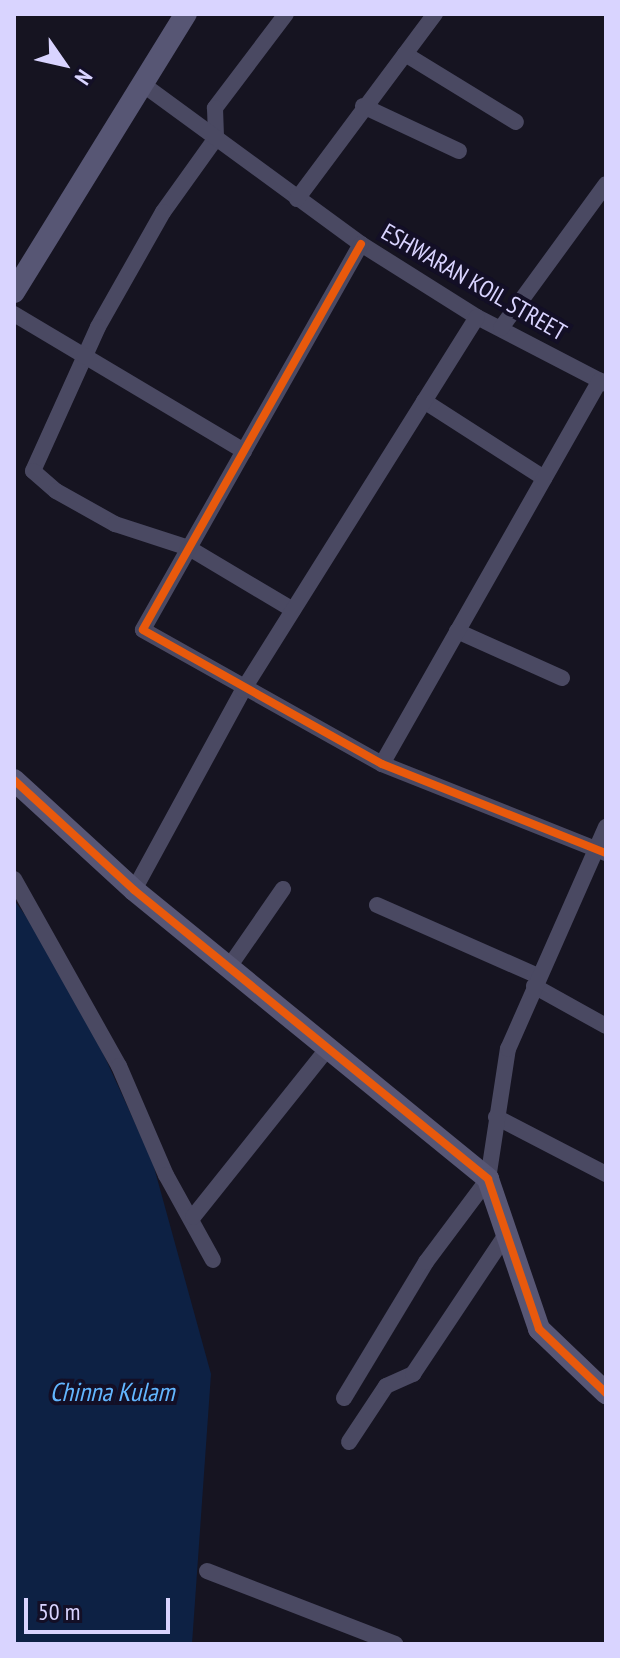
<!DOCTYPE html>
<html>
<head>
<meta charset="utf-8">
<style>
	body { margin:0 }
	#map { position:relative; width:620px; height:1658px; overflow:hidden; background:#161421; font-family:"PT Sans Narrow",sans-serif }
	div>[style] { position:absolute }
	.water>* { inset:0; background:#0d2144 }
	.street>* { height:16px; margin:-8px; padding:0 8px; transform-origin:8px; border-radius:8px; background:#4a4962 }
	.secondary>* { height:22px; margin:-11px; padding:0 11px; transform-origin:11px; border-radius:11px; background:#575674 }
	.cycleway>* { height:8px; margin:-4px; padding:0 4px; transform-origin:4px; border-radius:4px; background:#e8590c }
	span { translate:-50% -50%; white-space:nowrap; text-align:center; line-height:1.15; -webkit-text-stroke:8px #130f26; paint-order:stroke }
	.street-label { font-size:24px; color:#d9d4ff }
	.water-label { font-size:26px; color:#62b6ff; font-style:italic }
	.frame { position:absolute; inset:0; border:16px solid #d9d4ff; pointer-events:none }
	.north { position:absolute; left:24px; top:24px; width:80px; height:80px; -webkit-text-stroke:6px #130f26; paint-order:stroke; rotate:124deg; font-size:22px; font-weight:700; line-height:32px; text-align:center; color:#d9d4ff }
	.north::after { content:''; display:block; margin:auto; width:28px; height:36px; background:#d9d4ff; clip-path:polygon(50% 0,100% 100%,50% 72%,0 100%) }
	.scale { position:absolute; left:24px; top:1598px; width:146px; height:36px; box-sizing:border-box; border:4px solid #d9d4ff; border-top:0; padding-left:10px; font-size:24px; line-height:28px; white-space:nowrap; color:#d9d4ff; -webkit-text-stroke:6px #130f26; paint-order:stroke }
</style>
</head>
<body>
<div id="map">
	<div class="water">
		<div style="clip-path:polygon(14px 900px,64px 968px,152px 1160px,211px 1374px,192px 1644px,14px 1644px)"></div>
	</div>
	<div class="street">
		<div style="left:286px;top:14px;width:118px;rotate:127.1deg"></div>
		<div style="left:215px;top:108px;width:30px;rotate:88deg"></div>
		<div style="left:216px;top:138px;width:91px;rotate:125.6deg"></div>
		<div style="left:163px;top:212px;width:132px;rotate:119.5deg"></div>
		<div style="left:98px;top:327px;width:158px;rotate:114.3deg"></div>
		<div style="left:33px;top:471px;width:30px;rotate:41deg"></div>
		<div style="left:56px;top:491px;width:68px;rotate:29.2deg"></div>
		<div style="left:115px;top:524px;width:78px;rotate:18deg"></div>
		<div style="left:189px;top:548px;width:121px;rotate:30.8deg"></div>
		<div style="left:405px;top:54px;width:130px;rotate:31.5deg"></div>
		<div style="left:141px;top:83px;width:273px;rotate:36.2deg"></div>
		<div style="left:361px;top:244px;width:137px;rotate:32.2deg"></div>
		<div style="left:477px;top:317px;width:145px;rotate:27.4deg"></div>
		<div style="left:363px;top:106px;width:106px;rotate:25.1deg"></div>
		<div style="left:297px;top:199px;width:231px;rotate:-53.3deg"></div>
		<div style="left:361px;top:244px;width:443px;rotate:119.5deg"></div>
		<div style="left:143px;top:630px;width:274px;rotate:29.3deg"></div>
		<div style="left:382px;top:764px;width:241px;rotate:21.7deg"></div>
		<div style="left:14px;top:314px;width:268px;rotate:30.8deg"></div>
		<div style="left:501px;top:328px;width:178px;rotate:-53.9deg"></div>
		<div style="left:424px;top:401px;width:143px;rotate:32.7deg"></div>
		<div style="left:457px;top:631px;width:115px;rotate:24.1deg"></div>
		<div style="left:382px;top:764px;width:441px;rotate:-60.4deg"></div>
		<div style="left:14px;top:879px;width:214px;rotate:60.7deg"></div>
		<div style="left:119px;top:1066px;width:119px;rotate:66.7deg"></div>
		<div style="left:166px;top:1175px;width:97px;rotate:61.1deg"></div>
		<div style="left:134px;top:890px;width:228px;rotate:-61.4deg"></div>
		<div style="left:243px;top:690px;width:440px;rotate:-57.9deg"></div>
		<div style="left:377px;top:905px;width:176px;rotate:23.8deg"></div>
		<div style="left:229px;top:967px;width:95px;rotate:-55.3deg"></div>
		<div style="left:534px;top:986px;width:82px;rotate:29.1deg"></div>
		<div style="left:496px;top:1117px;width:124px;rotate:27.4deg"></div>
		<div style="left:193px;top:1217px;width:216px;rotate:-51.4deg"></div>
		<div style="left:344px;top:1398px;width:159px;rotate:-58.9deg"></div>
		<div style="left:426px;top:1262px;width:104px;rotate:-53.2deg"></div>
		<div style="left:488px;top:1179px;width:132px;rotate:-81.3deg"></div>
		<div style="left:508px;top:1049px;width:243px;rotate:-66.2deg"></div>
		<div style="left:349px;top:1442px;width:67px;rotate:-56.5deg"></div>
		<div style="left:386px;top:1386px;width:30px;rotate:-24deg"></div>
		<div style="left:413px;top:1374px;width:169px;rotate:-56.3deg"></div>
		<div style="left:207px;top:1571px;width:202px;rotate:21.2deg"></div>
	</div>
	<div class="secondary">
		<div style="left:14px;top:292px;width:327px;rotate:-58.3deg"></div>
		<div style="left:14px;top:780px;width:163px;rotate:42.5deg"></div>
		<div style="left:134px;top:890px;width:457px;rotate:39.2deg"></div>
		<div style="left:488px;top:1179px;width:158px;rotate:71.2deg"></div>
		<div style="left:539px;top:1329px;width:93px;rotate:43.7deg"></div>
	</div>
	<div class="cycleway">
		<div style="left:361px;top:244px;width:443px;rotate:119.5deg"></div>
		<div style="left:143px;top:630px;width:274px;rotate:29.3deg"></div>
		<div style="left:382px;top:764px;width:241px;rotate:21.7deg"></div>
		<div style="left:14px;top:780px;width:163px;rotate:42.5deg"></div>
		<div style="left:134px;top:890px;width:457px;rotate:39.2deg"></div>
		<div style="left:488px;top:1179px;width:158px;rotate:71.2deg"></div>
		<div style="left:539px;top:1329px;width:93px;rotate:43.7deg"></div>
	</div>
	<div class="street-label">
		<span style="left:474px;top:282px;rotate:30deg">ESHWARAN KOIL STREET</span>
	</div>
	<div class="water-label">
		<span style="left:112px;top:1392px">Chinna Kulam</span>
	</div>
	<div class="frame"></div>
	<div class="north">N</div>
	<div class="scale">50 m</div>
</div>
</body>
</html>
